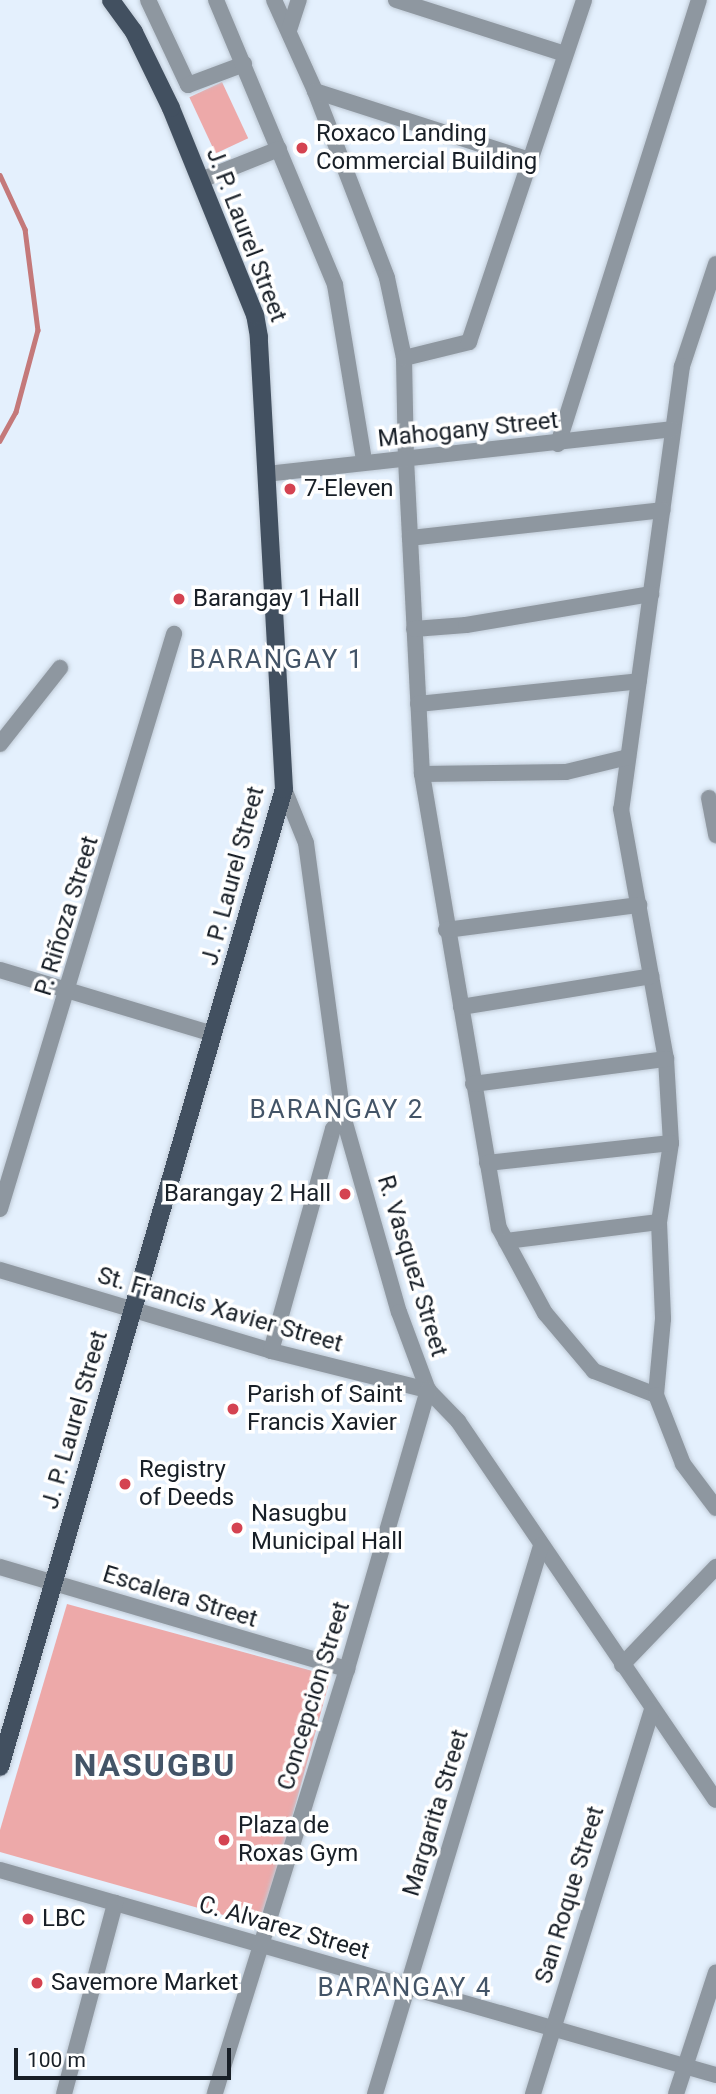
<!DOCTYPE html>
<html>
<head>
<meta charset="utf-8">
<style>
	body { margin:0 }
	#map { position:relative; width:716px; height:2094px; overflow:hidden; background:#e4f0fd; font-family:Roboto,sans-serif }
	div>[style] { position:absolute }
	.green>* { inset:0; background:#eda9a9; transform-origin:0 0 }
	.stream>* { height:4.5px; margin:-2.25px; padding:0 2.25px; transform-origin:2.25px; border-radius:2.25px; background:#c4797a }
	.roads { filter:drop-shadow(0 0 2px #bfcad6) drop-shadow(0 0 2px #bfcad6) }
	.street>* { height:16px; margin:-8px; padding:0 8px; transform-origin:8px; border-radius:8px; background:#8e97a0 }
	.primary>* { height:18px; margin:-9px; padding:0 9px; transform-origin:9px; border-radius:9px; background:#425060 }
	.dots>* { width:19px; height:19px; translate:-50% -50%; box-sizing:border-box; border:4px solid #fff; border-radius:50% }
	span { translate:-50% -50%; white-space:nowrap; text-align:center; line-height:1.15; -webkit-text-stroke:7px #fff; paint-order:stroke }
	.poi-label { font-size:24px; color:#181f27 }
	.left { translate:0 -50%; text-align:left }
	.right { translate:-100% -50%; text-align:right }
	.street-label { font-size:24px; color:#181f27 }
	.neighbourhood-label { font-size:26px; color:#435467; letter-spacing:2px }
	.district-label { font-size:32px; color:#435467; font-weight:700; letter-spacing:2px }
	.scale { position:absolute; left:14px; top:2048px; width:217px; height:32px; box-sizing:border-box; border:4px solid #181f27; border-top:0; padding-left:9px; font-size:21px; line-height:24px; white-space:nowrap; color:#181f27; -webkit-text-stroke:5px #fff; paint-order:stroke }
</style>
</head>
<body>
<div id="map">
	<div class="green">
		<div style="left:222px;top:82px;width:62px;height:36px;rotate:65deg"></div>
		<div style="clip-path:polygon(67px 1604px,331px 1676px,262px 1926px,0 1852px,0 1830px)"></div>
	</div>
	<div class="stream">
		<div style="left:0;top:175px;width:60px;rotate:65.2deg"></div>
		<div style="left:25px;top:229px;width:102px;rotate:82.7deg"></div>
		<div style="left:38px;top:330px;width:85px;rotate:105deg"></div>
		<div style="left:16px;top:412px;width:33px;rotate:119deg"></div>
	</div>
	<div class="roads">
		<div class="street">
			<div style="left:148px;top:0;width:94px;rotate:64.8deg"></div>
			<div style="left:188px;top:85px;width:60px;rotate:-20.6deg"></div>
			<div style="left:216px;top:0;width:309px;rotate:67.3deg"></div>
			<div style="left:335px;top:285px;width:172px;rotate:80.6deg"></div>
			<div style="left:274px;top:0;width:100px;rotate:65.7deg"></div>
			<div style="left:315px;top:91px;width:200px;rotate:68.9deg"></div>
			<div style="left:387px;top:278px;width:82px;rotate:78deg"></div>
			<div style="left:404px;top:358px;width:101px;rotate:88.9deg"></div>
			<div style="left:406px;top:459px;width:315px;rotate:87.1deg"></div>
			<div style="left:422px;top:774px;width:460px;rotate:80.4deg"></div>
			<div style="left:499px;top:1228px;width:97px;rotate:61.6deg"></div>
			<div style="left:545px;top:1313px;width:76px;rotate:49.8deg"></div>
			<div style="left:594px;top:1371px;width:66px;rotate:21.2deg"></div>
			<div style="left:396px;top:0;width:177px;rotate:17.7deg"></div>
			<div style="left:289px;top:30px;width:32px;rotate:-72deg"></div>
			<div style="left:315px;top:91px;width:226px;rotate:17.8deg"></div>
			<div style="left:201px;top:180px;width:84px;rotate:-21.7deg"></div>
			<div style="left:716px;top:264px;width:108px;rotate:108.4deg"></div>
			<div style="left:682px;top:366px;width:447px;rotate:97.8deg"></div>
			<div style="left:621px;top:809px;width:254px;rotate:79.8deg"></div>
			<div style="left:666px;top:1059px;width:84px;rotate:86.6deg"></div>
			<div style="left:671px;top:1143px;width:80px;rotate:98.6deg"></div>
			<div style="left:659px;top:1222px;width:97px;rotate:87.6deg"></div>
			<div style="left:663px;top:1319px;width:76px;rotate:95.3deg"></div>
			<div style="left:656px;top:1395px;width:74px;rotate:68.6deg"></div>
			<div style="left:683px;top:1464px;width:55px;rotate:53.1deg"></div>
			<div style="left:404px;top:358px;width:67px;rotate:-13.8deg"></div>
			<div style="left:469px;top:342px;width:361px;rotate:-71.4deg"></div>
			<div style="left:558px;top:444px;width:466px;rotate:-72.4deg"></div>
			<div style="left:266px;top:474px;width:409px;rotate:-6.3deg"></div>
			<div style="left:410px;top:538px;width:254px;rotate:-6.3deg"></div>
			<div style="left:414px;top:629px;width:52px;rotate:-4.4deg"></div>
			<div style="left:466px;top:625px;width:188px;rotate:-9.5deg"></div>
			<div style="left:418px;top:704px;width:222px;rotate:-5.9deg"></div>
			<div style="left:0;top:744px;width:97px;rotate:-51.7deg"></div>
			<div style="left:422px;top:774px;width:144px;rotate:-0.8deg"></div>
			<div style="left:566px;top:772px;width:64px;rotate:-13.6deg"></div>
			<div style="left:284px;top:789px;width:58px;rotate:67.8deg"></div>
			<div style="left:306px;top:843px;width:275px;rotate:82.3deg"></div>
			<div style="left:343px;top:1116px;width:204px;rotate:74.1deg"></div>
			<div style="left:399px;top:1312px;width:83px;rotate:69.6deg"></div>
			<div style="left:428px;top:1390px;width:43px;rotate:45.9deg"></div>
			<div style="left:458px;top:1421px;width:458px;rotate:55.8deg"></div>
			<div style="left:709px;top:798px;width:38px;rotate:79deg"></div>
			<div style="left:446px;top:930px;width:195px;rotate:-7.4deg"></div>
			<div style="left:0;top:970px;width:222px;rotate:16.7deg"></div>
			<div style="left:461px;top:1007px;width:193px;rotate:-9.2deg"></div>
			<div style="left:473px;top:1084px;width:195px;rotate:-7.4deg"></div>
			<div style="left:487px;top:1163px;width:185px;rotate:-6.2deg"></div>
			<div style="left:0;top:1209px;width:601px;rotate:-73.16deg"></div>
			<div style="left:506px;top:1241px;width:154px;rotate:-7.1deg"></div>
			<div style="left:0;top:1270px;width:283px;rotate:16.6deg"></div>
			<div style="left:271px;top:1351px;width:162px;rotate:14deg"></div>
			<div style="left:428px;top:1390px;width:291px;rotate:106.2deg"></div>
			<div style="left:347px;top:1669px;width:445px;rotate:107.3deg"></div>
			<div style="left:271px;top:1351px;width:230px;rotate:-74.4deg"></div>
			<div style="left:333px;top:1129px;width:16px;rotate:-52deg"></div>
			<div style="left:0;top:1567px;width:362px;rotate:16.4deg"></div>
			<div style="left:622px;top:1665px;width:136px;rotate:-46.2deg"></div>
			<div style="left:0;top:1870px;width:745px;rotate:15.98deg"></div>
			<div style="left:64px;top:2094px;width:198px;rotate:-75deg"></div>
			<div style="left:375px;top:2094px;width:573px;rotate:-73.15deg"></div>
			<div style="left:533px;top:2094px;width:403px;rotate:-72.8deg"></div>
			<div style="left:676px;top:2094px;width:128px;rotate:-71.8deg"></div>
		</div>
		<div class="primary">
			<div style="left:0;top:1767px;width:1018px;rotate:-73.81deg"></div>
			<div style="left:284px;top:789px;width:453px;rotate:-93.2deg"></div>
			<div style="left:259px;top:337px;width:22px;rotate:-100deg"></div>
			<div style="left:255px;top:315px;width:223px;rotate:-112.1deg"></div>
			<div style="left:171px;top:108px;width:85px;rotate:-116deg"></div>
			<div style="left:134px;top:32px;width:39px;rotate:-126deg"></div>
		</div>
	</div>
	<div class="dots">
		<div style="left:302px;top:148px;background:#d44351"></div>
		<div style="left:290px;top:489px;background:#d44351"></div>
		<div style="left:179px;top:599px;background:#d44351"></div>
		<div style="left:345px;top:1194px;background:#d44351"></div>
		<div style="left:233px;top:1409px;background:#d44351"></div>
		<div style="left:125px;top:1484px;background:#d44351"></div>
		<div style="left:237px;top:1528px;background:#d44351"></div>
		<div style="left:224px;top:1840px;background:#d44351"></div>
		<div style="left:28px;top:1919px;background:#d44351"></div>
		<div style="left:37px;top:1983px;background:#d44351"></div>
	</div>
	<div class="poi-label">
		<span class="left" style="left:316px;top:148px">Roxaco Landing<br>Commercial Building</span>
		<span class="left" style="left:304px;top:489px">7-Eleven</span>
		<span class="left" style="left:193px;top:599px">Barangay 1 Hall</span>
		<span class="right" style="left:331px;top:1194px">Barangay 2 Hall</span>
		<span class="left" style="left:247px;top:1409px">Parish of Saint<br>Francis Xavier</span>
		<span class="left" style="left:139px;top:1484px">Registry<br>of Deeds</span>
		<span class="left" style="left:251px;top:1528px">Nasugbu<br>Municipal Hall</span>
		<span class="left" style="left:238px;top:1840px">Plaza de<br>Roxas Gym</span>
		<span class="left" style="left:42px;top:1919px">LBC</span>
		<span class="left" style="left:51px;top:1983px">Savemore Market</span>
	</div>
	<div class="street-label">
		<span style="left:246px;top:235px;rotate:69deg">J. P. Laurel Street</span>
		<span style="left:468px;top:430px;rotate:-6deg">Mahogany Street</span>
		<span style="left:233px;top:876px;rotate:-75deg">J. P. Laurel Street</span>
		<span style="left:67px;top:916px;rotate:-73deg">P. Riñoza Street</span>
		<span style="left:412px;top:1266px;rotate:73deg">R. Vasquez Street</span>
		<span style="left:220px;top:1310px;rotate:16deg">St. Francis Xavier Street</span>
		<span style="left:75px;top:1420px;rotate:-74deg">J. P. Laurel Street</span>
		<span style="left:180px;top:1597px;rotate:17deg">Escalera Street</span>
		<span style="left:314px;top:1696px;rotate:-73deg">Concepcion Street</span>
		<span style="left:436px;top:1813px;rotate:-73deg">Margarita Street</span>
		<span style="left:570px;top:1895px;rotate:-73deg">San Roque Street</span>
		<span style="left:284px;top:1928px;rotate:16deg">C. Alvarez Street</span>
	</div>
	<div class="neighbourhood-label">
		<span style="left:277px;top:660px">BARANGAY 1</span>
		<span style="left:337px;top:1110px">BARANGAY 2</span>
		<span style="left:405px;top:1988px">BARANGAY 4</span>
	</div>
	<div class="district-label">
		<span style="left:155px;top:1765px">NASUGBU</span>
	</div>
	<div class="scale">100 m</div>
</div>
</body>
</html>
